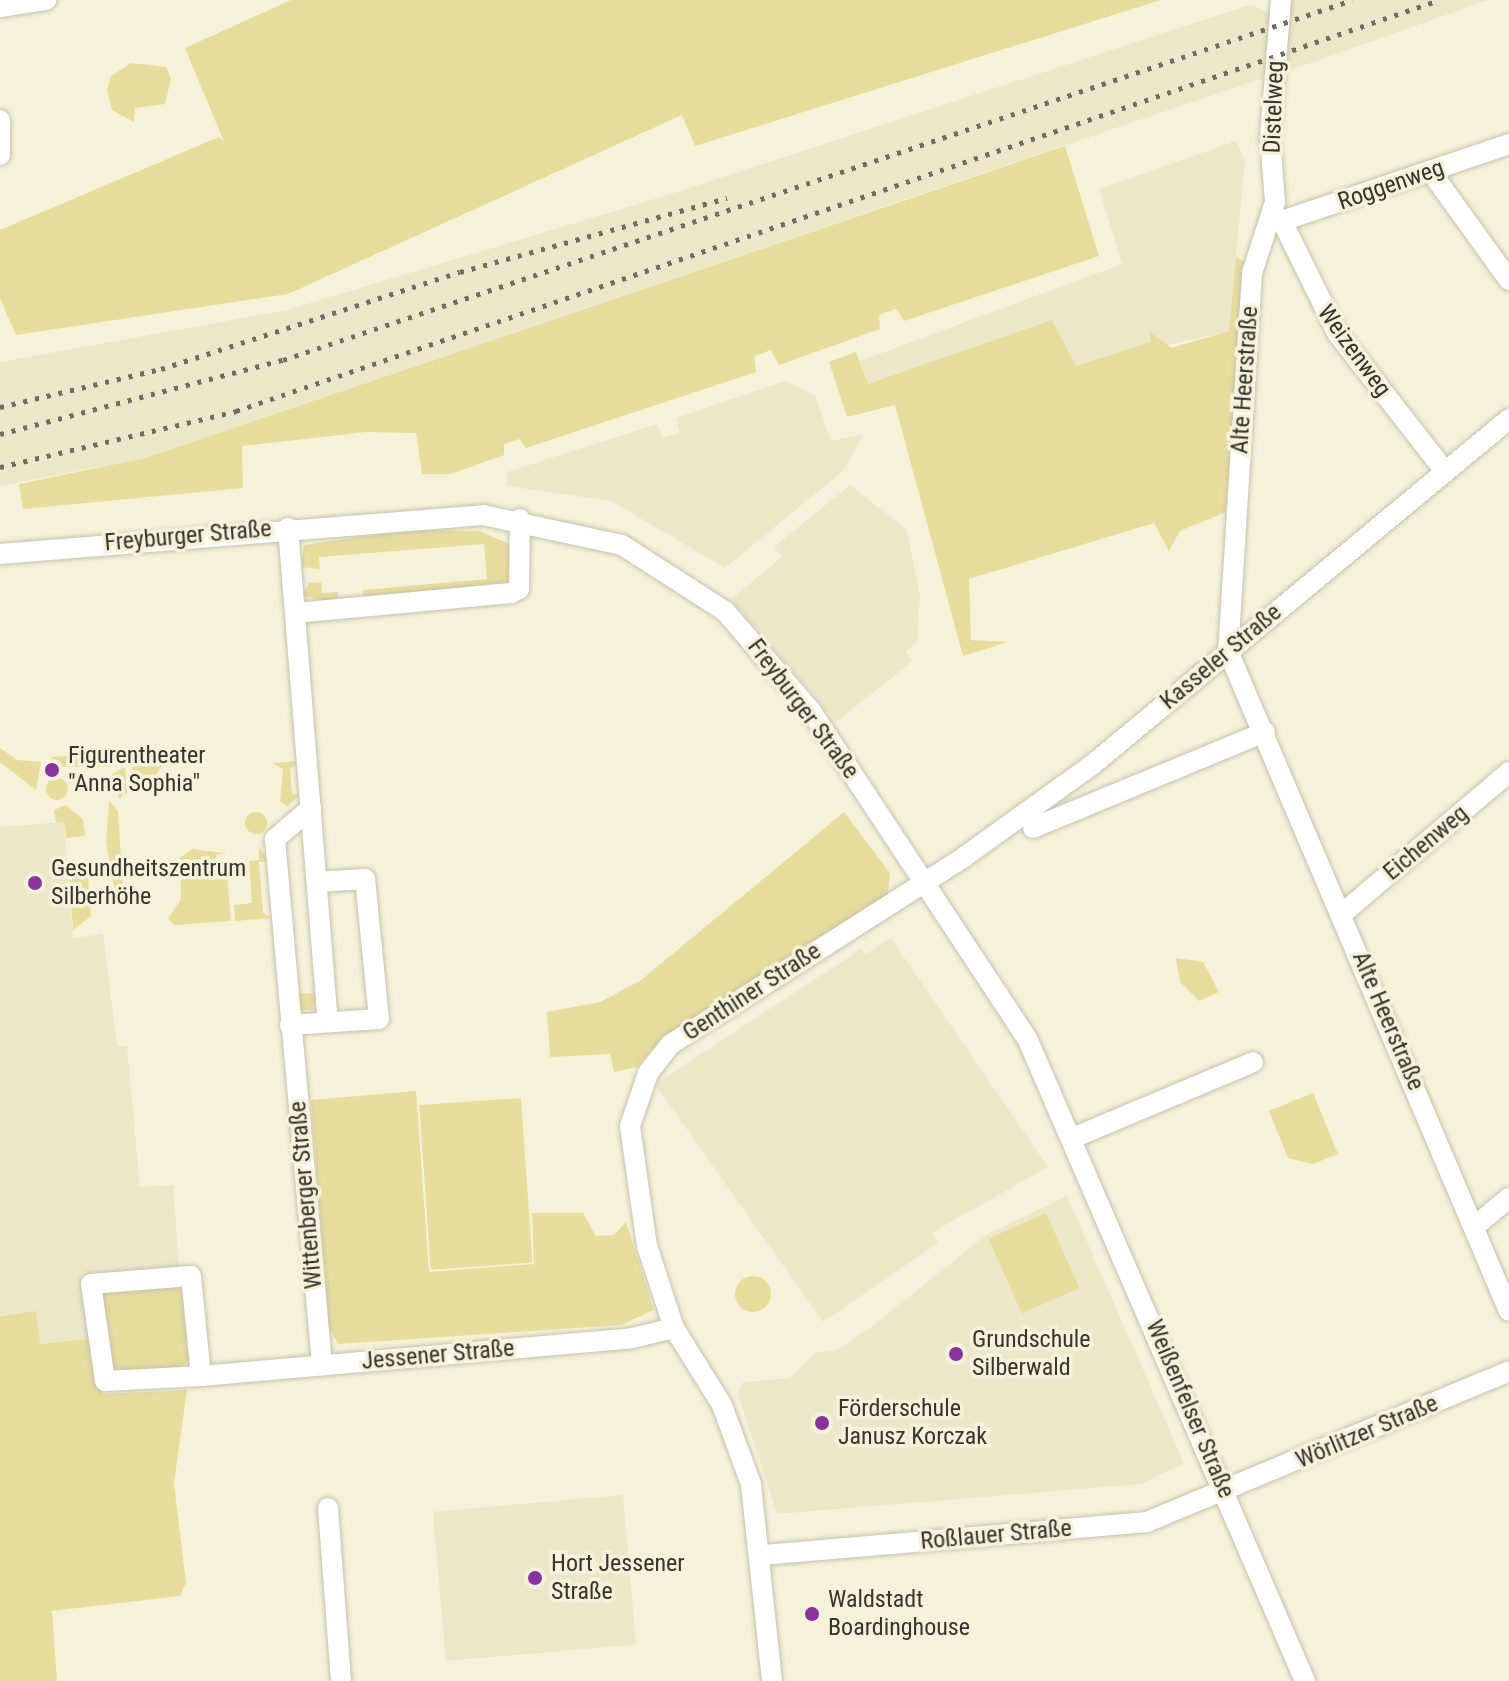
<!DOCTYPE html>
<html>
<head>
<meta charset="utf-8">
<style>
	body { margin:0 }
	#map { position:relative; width:1509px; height:1681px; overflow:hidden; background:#f6f2da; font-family:"Roboto Condensed",sans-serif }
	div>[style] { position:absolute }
	.built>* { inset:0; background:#ede7c9; transform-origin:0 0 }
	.green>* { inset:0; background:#e8dc9d; transform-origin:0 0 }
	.round { border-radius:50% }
	.roads { filter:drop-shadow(0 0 2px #c5c1aa) drop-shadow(0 0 2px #c5c1aa) }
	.minor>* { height:20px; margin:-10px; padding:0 10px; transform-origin:10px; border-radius:10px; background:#fff }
	.rail>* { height:5px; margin-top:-2.5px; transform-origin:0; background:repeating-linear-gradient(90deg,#6f6d60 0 4px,transparent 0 12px) }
	.dots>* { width:22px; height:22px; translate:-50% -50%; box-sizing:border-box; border:4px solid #f6f2da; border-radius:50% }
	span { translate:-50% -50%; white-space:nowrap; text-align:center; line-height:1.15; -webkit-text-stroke:7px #f6f2da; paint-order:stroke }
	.street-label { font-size:24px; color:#36352c }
	.poi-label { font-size:24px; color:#36352c }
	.left { translate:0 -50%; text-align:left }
</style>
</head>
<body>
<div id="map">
	<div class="built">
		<div style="clip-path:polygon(1291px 0,1488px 0,1291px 70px,1285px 63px,1264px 70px,1263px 78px,145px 458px,0 486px,0 362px,287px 310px,671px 194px,1252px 4px,1266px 12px)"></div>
		<div style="clip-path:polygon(1236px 141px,1245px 160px,1229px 331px,1075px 367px,867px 384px,860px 361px,1122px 264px,1099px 189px)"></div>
		<div style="clip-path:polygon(785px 381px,815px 395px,831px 441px,864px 434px,843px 471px,725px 568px,611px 501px,507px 486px,507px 472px,657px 424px,663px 437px,680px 433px,676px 418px)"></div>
		<div style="clip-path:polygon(850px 485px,907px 530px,920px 596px,917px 642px,906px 652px,913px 661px,836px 722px,731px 599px,782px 557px,774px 547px)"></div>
		<div style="clip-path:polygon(64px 822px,73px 938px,103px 934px,117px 1046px,127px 1046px,140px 1187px,173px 1185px,180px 1277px,91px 1284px,96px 1338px,39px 1344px,36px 1312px,0 1315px,0 827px)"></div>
		<div style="clip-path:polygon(891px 938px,1048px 1167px,933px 1232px,938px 1243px,823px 1322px,655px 1084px,861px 949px,866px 954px)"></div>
		<div style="clip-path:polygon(1067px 1196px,1184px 1463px,1141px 1484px,777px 1514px,738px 1394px,743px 1382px,790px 1378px,816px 1352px,835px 1351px,874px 1325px,986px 1235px)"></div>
		<div style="left:623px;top:1495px;width:150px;height:191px;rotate:85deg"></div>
	</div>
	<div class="green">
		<div style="clip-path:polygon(291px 0,1161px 0,695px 146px,682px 115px,288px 294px,16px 335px,0 298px,0 230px,219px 137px,224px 142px,185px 48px)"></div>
		<div style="clip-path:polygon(131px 63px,166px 67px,171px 79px,165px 104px,135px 108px,134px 122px,112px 110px,107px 90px,111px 76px)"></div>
		<div style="clip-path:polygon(1065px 146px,1099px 256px,904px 321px,896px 309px,879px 315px,880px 329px,779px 365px,771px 350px,754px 356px,756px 372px,526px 448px,519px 439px,504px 444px,504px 455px,451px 474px,422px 474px,416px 433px,366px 432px,242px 446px,243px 488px,23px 509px,19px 484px,145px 458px)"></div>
		<div style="clip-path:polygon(1236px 257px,1246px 263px,1226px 512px,1180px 531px,1169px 551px,1154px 523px,969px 579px,971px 640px,1008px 642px,963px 656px,895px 405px,847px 417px,829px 362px,856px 352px,868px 384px,1052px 320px,1076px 366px,1151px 342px,1149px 331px,1171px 348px,1229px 331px)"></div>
		<div style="clip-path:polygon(407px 530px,480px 531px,509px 544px,510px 581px,364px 600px,363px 590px,487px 579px,484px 544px,319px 557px,320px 569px,301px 567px,304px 545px)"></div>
		<div style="clip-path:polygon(321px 582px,322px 593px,338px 592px,338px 603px,302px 596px,309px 583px)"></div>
		<div style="clip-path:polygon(0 748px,17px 760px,41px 762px,36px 790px,0 762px)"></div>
		<div style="clip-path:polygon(102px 753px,112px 762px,106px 767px,49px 767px,51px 757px)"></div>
		<div style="clip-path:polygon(160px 754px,166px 760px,154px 777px,133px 779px,132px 766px)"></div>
		<div style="clip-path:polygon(300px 761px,290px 769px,292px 793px,299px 795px,287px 807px,280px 801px,283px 769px,272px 763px)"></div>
		<div style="clip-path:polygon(125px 767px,127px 793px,119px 799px,112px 774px)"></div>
		<div class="round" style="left:46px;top:778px;width:22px;height:22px"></div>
		<div style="clip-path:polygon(109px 801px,118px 811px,124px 905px,116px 898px,106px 842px)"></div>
		<div style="clip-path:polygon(66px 805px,83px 820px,85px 836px,66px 838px,64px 822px,56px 822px,54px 810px)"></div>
		<div class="round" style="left:245px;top:812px;width:22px;height:22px"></div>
		<div style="clip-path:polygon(844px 812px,890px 873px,887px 901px,662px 1038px,637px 1067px,614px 1072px,610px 1054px,550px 1057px,547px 1012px,600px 1002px,640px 981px)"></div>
		<div style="clip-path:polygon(259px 847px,269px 861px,259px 862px,263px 913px,273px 918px,235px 921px,234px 905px,252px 903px,249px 861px,259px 860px)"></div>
		<div style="clip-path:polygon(192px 849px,226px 853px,216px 855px,217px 874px,227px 874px,231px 921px,174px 925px,168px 918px,181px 899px,180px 858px)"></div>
		<div style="clip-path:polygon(87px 864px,91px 916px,73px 930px,69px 873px)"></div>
		<div style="clip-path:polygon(1176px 958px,1203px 962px,1219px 992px,1199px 1001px,1180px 982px)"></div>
		<div style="clip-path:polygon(317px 993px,314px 1010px,298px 1010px,295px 994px)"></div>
		<div style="clip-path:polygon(416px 1091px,429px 1272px,534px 1264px,532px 1213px,583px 1213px,596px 1236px,614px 1235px,626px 1222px,654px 1310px,621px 1325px,338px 1344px,329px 1328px,311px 1100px)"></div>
		<div style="clip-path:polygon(1313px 1093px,1338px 1154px,1313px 1164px,1288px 1158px,1269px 1111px)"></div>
		<div style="left:521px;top:1098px;width:165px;height:102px;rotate:86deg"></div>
		<div style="left:1046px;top:1213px;width:82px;height:63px;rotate:66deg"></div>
		<div class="round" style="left:735px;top:1276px;width:36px;height:36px"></div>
		<div style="clip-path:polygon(171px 1282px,187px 1295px,195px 1354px,175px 1374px,115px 1372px,105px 1358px,99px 1299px,104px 1291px)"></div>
		<div style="clip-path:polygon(36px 1311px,40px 1344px,96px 1338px,102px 1394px,187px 1390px,174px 1483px,186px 1583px,180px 1596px,52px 1611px,57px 1681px,0 1681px,0 1316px)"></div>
	</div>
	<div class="roads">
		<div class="minor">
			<div style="left:1281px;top:0;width:137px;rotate:94.6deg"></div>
			<div style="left:1270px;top:137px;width:65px;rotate:85.6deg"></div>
			<div style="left:1275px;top:202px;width:75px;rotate:107.9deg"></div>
			<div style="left:1252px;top:273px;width:379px;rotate:93.6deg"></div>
			<div style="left:1228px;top:651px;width:717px;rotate:66.94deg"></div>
			<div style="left:0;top:7px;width:47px;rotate:-8.7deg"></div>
			<div style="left:0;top:120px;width:35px;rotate:90deg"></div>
			<div style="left:1431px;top:172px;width:133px;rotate:54.2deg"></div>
			<div style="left:1274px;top:215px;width:10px;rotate:37deg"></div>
			<div style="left:1282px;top:221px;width:240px;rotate:-18.7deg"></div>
			<div style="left:1282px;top:221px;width:125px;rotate:63.8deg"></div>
			<div style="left:1337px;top:333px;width:175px;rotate:52deg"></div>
			<div style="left:288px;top:528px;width:495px;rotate:85.4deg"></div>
			<div style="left:0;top:554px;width:485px;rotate:-4.6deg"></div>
			<div style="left:483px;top:515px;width:142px;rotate:12.2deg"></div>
			<div style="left:622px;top:545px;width:122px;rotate:32.7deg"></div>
			<div style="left:725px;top:611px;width:132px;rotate:49.3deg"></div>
			<div style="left:811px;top:711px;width:392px;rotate:56.6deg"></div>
			<div style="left:1027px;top:1038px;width:701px;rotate:66.62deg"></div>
			<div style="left:295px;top:613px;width:217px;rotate:-5.3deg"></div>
			<div style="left:511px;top:593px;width:9px;rotate:-27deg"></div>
			<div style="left:519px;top:589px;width:70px;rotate:-89.2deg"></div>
			<div style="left:311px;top:808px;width:48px;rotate:139.3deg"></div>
			<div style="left:275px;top:839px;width:528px;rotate:84.89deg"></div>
			<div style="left:1033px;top:828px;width:251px;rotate:-22.5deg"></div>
			<div style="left:1343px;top:913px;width:218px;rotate:-40.3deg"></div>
			<div style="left:290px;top:1025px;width:89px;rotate:-3.9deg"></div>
			<div style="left:379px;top:1019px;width:141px;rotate:-95.7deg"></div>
			<div style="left:365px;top:879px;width:48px;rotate:176.4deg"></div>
			<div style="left:1075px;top:1137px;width:193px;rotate:-22.8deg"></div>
			<div style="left:1475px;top:1226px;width:44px;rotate:-39.5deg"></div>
			<div style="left:201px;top:1376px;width:96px;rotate:177deg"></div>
			<div style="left:105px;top:1381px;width:98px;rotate:-98.2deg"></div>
			<div style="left:91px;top:1284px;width:100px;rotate:-4.6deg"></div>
			<div style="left:191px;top:1276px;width:100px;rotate:84.3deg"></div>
			<div style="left:201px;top:1376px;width:433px;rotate:-5deg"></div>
			<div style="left:632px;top:1338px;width:43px;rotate:-13.4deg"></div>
			<div style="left:328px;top:1508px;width:173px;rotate:85.7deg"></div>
			<div style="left:763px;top:1555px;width:385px;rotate:-4.9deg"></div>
			<div style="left:1147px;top:1522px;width:392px;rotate:-22.6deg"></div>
			<div style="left:772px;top:1681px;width:198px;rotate:-96.1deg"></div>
			<div style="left:751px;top:1484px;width:84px;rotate:-110.2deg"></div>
			<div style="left:722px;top:1405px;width:91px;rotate:-121.9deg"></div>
			<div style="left:674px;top:1328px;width:86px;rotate:-108.2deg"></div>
			<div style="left:647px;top:1246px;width:121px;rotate:-98.1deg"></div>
			<div style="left:630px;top:1126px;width:56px;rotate:-71.2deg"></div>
			<div style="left:648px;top:1073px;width:37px;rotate:-52deg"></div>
			<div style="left:671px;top:1044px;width:348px;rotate:-32.5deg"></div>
			<div style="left:964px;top:857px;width:158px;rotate:-35.7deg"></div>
			<div style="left:1092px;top:765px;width:542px;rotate:-39.68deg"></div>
		</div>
	</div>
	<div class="rail">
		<div style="left:0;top:407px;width:165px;rotate:-13.3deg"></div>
		<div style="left:161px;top:369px;width:314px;rotate:-18deg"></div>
		<div style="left:460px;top:272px;width:277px;rotate:-15.5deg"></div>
		<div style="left:0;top:434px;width:293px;rotate:-14.7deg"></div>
		<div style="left:283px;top:360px;width:1128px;rotate:-18.61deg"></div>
		<div style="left:0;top:467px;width:243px;rotate:-13.3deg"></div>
		<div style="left:236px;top:411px;width:1271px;rotate:-18.86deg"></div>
	</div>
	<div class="dots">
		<div style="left:52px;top:770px;background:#8a33a0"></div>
		<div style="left:35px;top:883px;background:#8a33a0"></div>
		<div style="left:956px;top:1354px;background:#8a33a0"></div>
		<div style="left:822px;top:1423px;background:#8a33a0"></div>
		<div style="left:535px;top:1578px;background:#8a33a0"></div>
		<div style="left:812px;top:1614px;background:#8a33a0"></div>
	</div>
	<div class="street-label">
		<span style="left:1274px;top:107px;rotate:-88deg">Distelweg</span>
		<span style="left:1391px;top:185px;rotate:-19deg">Roggenweg</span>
		<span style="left:1354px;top:351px;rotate:54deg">Weizenweg</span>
		<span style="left:1245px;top:380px;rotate:-86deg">Alte Heerstraße</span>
		<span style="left:188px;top:536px;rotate:-5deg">Freyburger Straße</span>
		<span style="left:1221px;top:657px;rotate:-40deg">Kasseler Straße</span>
		<span style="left:803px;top:709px;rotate:53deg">Freyburger Straße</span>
		<span style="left:1426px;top:843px;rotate:-40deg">Eichenweg</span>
		<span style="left:752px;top:992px;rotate:-33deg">Genthiner Straße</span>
		<span style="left:1388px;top:1021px;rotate:67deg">Alte Heerstraße</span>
		<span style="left:306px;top:1195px;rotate:-95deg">Wittenberger Straße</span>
		<span style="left:438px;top:1355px;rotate:-5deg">Jessener Straße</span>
		<span style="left:1190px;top:1409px;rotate:67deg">Weißenfelser Straße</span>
		<span style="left:1367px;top:1432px;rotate:-23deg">Wörlitzer Straße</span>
		<span style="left:996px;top:1535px;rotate:-5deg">Roßlauer Straße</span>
	</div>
	<div class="poi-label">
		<span class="left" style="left:68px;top:770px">Figurentheater<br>"Anna Sophia"</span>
		<span class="left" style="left:51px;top:883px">Gesundheitszentrum<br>Silberhöhe</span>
		<span class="left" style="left:972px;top:1354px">Grundschule<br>Silberwald</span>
		<span class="left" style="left:838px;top:1423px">Förderschule<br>Janusz Korczak</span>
		<span class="left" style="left:551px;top:1578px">Hort Jessener<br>Straße</span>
		<span class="left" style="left:828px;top:1614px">Waldstadt<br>Boardinghouse</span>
	</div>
</div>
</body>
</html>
